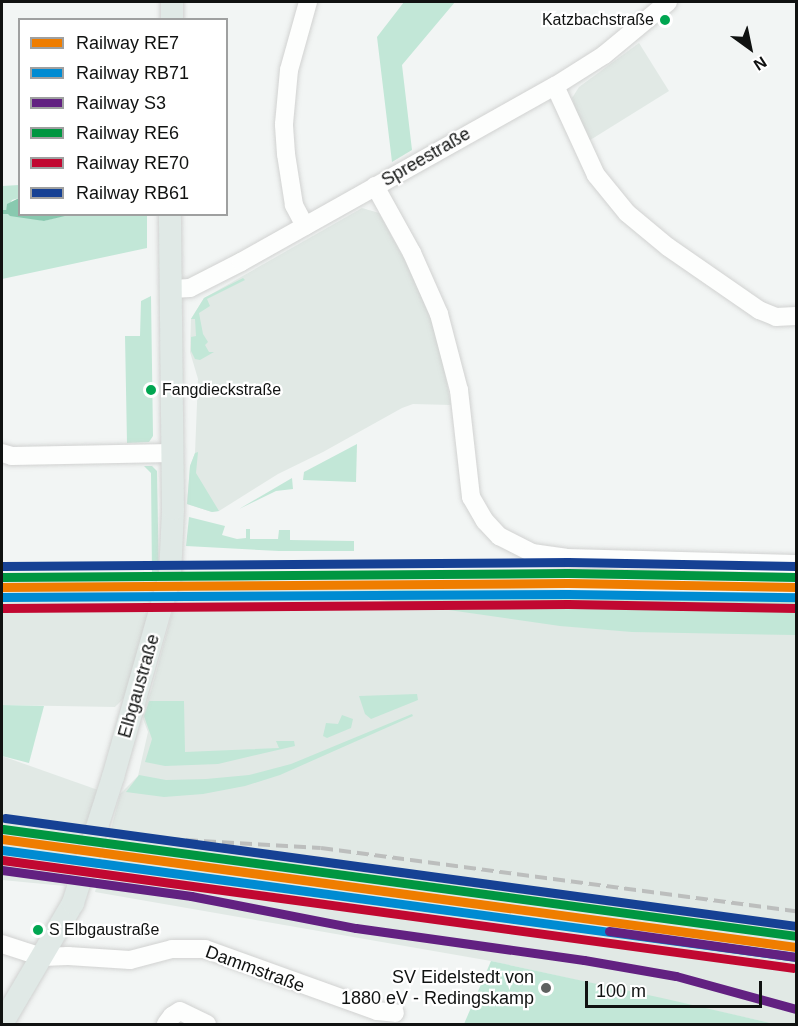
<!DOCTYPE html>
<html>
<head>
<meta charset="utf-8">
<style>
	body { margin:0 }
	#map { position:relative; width:798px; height:1026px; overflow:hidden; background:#f2f5f4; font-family:Arial,sans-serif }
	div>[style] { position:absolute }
	.built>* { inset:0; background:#e1e9e5 }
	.green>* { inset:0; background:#c2e7d7 }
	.water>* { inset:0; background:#88c9af }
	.stream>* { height:4px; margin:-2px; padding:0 2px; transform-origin:2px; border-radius:2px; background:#88c9af }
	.roads { filter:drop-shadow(0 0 2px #d1d2d1) drop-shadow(0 0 2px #d1d2d1) }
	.minor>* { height:18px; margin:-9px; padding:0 9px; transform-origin:9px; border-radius:9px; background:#fdfefd }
	.major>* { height:22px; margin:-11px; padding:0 11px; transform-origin:11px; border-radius:11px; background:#e0e9e6 }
	.rail>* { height:4px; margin-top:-2px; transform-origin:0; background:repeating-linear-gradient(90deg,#bcbebd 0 12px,transparent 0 18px) }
	.rail-1>* { height:9px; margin:-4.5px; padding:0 4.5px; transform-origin:4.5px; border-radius:4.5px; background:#ef7d00 }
	.rail-2>* { height:9px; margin:-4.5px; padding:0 4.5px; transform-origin:4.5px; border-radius:4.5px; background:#008bd2 }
	.rail-3>* { height:9px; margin:-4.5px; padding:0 4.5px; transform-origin:4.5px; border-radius:4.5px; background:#622181 }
	.rail-4>* { height:9px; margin:-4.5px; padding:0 4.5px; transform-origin:4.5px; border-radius:4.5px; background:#009641 }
	.rail-5>* { height:9px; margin:-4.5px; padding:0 4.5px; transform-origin:4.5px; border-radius:4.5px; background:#c10831 }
	.rail-6>* { height:9px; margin:-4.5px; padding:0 4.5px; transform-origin:4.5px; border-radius:4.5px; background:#164194 }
	.dots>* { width:16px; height:16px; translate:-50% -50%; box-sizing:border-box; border:3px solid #fff; border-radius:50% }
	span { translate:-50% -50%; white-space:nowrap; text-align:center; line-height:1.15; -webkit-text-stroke:4.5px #fff; paint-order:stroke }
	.bus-label { font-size:16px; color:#101211 }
	.right { translate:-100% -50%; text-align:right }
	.left { translate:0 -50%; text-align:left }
	.street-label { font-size:18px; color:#101211 }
	.poi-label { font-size:18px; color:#101211 }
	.frame { position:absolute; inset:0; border:3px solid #101211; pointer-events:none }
	.legend { position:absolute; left:18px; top:18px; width:210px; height:198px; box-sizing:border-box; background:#fff; border:2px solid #9fa0a0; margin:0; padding:8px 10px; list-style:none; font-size:18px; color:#101211 }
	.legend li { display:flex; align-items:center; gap:12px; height:30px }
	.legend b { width:30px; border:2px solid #9fa0a0 }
	.north { position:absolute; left:720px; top:18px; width:60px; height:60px; -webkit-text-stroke:4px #fff; paint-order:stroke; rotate:147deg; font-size:16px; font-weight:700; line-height:24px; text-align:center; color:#101211 }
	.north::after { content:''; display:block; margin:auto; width:21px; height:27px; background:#101211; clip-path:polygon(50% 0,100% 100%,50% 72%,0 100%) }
	.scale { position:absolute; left:585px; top:981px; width:177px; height:27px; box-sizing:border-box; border:3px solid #101211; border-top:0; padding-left:8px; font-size:18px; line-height:21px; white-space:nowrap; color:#101211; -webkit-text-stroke:4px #fff; paint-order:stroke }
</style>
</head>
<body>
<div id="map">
	<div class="built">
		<div style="clip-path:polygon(639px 43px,669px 91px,587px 142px,572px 98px,579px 87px)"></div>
		<div style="clip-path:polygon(362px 208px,379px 213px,415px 279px,439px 341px,451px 405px,413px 404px,402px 408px,323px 452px,278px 474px,219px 511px,212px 512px,187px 504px,190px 466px,195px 453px,198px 379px,190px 352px,191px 319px,204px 298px)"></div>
		<div style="clip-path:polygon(152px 575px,159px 581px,125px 697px,115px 707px,2px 705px,2px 578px)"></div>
		<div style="clip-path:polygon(195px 579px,796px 596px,796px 1024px,775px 1024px,491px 961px,95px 892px,120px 794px,138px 776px,148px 732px,142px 716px,151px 691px,181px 580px)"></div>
		<div style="clip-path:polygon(2px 756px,98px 790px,65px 886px,2px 880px)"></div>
	</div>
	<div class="green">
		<div style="clip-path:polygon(404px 2px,455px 2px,402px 65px,412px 150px,392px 162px,377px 37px)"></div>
		<div style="clip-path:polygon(19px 185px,19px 198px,12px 200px,6px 212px,44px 221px,69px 214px,147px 215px,147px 248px,2px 279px,2px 186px)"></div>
		<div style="clip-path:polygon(243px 278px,245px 280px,207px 299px,210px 306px,199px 313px,203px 334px,208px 342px,205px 345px,209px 352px,214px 352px,200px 360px,195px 359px,191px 351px,191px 337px,196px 336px,195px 319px,191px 319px,204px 298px)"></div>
		<div style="clip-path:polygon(151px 296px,153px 436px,149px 442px,127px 443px,125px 336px,140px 336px,141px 301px)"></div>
		<div style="clip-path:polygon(357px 444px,356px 482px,303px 480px,304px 472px)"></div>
		<div style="clip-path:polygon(198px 452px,196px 473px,219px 511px,212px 512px,187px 504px,190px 466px,195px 453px)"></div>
		<div style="clip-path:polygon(144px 466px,152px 466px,157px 471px,159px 581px,152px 575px,151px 473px)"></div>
		<div style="clip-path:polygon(292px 478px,293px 489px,276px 491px,239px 509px)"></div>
		<div style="clip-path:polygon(189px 517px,225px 526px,222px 535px,237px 539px,246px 538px,246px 529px,250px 529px,250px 539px,278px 539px,279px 530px,290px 530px,290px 540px,354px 541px,354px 551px,279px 551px,186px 546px)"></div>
		<div style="clip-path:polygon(406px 590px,796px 593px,796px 635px,632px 632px,560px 626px,351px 596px,352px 591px)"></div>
		<div style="clip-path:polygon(417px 694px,418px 700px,371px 719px,365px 714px,359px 696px)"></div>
		<div style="clip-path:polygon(149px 701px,184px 701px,185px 752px,279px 748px,276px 741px,294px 741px,295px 746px,218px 764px,165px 766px,145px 762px,152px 739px,144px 716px)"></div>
		<div style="clip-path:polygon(2px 705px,44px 706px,29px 763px,2px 756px)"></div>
		<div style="clip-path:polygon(412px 714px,413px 716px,280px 775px,245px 786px,203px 794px,164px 797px,126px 792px,139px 775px,166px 780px,206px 779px,249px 775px,291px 764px)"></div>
		<div style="clip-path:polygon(342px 715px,353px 719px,351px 728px,327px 738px,323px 736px,326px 723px,338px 724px)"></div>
		<div style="clip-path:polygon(491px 961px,662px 998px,775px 1024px,464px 1024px)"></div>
	</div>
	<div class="water">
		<div style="clip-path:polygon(19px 198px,20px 214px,69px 215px,44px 221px,10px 216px,6px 212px,7px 204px)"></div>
	</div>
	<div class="stream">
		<div style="left:2px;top:212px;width:18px"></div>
	</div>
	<div class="roads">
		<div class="minor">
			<div style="left:555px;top:86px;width:98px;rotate:65.3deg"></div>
			<div style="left:596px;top:175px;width:49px;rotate:50.8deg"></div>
			<div style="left:627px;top:213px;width:53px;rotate:39.7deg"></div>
			<div style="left:668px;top:247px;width:111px;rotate:34.7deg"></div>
			<div style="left:759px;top:310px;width:18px;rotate:22deg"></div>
			<div style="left:776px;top:317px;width:20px;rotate:-3deg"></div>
			<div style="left:375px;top:186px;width:77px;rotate:61.1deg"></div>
			<div style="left:412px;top:253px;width:67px;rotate:66.1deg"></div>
			<div style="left:439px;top:314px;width:79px;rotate:75.3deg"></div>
			<div style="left:459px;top:390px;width:108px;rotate:83.6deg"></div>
			<div style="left:471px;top:497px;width:28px;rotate:60deg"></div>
			<div style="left:485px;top:521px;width:21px;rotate:47deg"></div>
			<div style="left:499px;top:536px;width:37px;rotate:27deg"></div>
			<div style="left:532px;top:553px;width:34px;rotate:8deg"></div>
			<div style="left:566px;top:558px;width:230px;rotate:1.5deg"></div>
			<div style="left:305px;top:226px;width:24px;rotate:-118deg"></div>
			<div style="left:294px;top:205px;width:52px;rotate:-98.9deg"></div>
			<div style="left:286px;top:154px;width:30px;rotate:-94deg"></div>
			<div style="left:284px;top:124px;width:54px;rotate:-84.7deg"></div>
			<div style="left:289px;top:70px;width:71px;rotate:-74.4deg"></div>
			<div style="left:172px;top:289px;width:18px;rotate:-3deg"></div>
			<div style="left:190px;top:288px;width:57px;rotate:-27deg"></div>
			<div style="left:241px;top:262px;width:360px;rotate:-29.3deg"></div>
			<div style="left:555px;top:86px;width:58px;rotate:-32.3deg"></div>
			<div style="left:604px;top:55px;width:83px;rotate:-39.6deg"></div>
			<div style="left:2px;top:453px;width:10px;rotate:17deg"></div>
			<div style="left:12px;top:456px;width:159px;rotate:-1.1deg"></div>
			<div style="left:2px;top:944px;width:42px;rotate:18deg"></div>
			<div style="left:42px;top:957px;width:26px;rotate:-2deg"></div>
			<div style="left:68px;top:956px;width:62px;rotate:3.7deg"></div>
			<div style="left:130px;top:960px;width:43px;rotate:-14.7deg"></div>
			<div style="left:172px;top:949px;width:33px"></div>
			<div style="left:205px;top:949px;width:183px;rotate:19.8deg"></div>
			<div style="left:377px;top:1011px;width:18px;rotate:6deg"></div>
			<div style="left:166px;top:1024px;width:10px;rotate:-53deg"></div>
			<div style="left:172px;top:1016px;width:9px;rotate:-32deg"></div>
			<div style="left:180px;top:1011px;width:30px;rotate:26deg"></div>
		</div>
		<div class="major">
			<div style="left:172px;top:20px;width:18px;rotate:-90deg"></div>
			<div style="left:2px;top:1024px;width:140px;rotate:-59.6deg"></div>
			<div style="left:73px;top:903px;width:132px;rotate:-72.4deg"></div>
			<div style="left:113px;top:777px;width:209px;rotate:-74.2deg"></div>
			<div style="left:170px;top:576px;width:67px;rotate:-87.4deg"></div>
			<div style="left:173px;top:509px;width:295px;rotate:-90.6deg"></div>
		</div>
	</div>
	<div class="rail">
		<div style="left:2px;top:828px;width:801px;rotate:7.67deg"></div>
		<div style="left:132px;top:837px;width:189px;rotate:3.3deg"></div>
		<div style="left:321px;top:848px;width:479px;rotate:7.6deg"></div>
	</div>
	<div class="rail-1">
		<div style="left:2px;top:587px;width:566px;rotate:-0.4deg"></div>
		<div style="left:568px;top:583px;width:228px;rotate:1deg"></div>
		<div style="left:2px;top:839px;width:801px;rotate:7.75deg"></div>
	</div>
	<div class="rail-2">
		<div style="left:2px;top:597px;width:566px;rotate:-0.3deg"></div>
		<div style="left:568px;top:594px;width:228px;rotate:0.8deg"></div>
		<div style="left:2px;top:850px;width:800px;rotate:7.68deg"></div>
	</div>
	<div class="rail-3">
		<div style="left:2px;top:870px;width:191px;rotate:7.8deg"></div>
		<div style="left:191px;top:896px;width:168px;rotate:11deg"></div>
		<div style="left:356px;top:928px;width:230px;rotate:8deg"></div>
		<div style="left:584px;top:960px;width:93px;rotate:9.9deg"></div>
		<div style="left:676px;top:976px;width:124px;rotate:15.4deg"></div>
		<div style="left:609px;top:931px;width:189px;rotate:7.9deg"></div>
	</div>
	<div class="rail-4">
		<div style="left:2px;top:577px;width:566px;rotate:-0.4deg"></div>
		<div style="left:568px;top:573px;width:228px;rotate:1deg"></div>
		<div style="left:3px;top:829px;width:800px;rotate:7.68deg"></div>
	</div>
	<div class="rail-5">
		<div style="left:2px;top:608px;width:566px;rotate:-0.4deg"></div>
		<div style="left:568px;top:604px;width:228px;rotate:1deg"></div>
		<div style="left:2px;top:860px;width:798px;rotate:7.77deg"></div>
	</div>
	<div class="rail-6">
		<div style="left:2px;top:566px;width:566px;rotate:-0.4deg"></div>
		<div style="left:568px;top:562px;width:228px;rotate:1deg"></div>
		<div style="left:5px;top:818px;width:798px;rotate:7.77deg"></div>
	</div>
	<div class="dots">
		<div style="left:665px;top:20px;background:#00a651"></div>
		<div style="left:151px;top:390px;background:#00a651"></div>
		<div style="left:38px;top:930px;background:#00a651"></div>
		<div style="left:546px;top:988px;background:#5f6160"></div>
	</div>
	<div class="bus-label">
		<span class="right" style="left:654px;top:20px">Katzbachstraße</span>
		<span class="left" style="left:162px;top:390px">Fangdieckstraße</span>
		<span class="left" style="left:49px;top:930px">S Elbgaustraße</span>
	</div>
	<div class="street-label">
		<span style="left:426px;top:157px;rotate:-30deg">Spreestraße</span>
		<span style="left:139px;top:686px;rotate:-74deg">Elbgaustraße</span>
		<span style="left:255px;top:969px;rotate:20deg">Dammstraße</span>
	</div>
	<div class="poi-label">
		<span class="right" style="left:534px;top:988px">SV Eidelstedt von<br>1880 eV - Redingskamp</span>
	</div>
	<div class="frame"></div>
	<ul class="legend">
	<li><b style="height:8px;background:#ef7d00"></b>Railway RE7</li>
	<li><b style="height:8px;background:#008bd2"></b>Railway RB71</li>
	<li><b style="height:8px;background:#622181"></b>Railway S3</li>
	<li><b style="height:8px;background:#009641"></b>Railway RE6</li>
	<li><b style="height:8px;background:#c10831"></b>Railway RE70</li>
	<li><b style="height:8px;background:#164194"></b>Railway RB61</li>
	</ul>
	<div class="north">N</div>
	<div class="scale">100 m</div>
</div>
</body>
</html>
